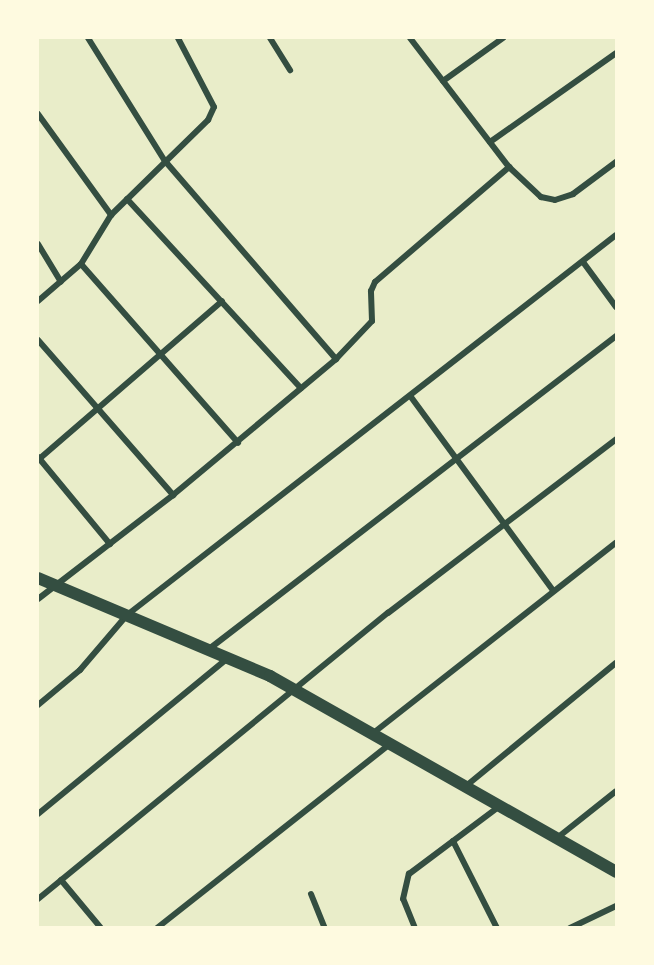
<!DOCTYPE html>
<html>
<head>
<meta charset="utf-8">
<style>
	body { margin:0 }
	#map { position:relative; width:654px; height:965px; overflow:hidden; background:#e9edc9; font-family:Bitter,serif }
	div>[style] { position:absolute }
	.minor>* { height:6px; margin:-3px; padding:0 3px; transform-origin:3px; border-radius:3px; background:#344e41 }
	.secondary>* { height:12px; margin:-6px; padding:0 6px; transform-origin:6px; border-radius:6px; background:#344e41 }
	span { translate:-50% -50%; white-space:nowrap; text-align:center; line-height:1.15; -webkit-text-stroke:6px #fefae0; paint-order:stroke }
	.frame { position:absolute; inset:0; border:39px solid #fefae0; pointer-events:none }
</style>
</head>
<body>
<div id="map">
	<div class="minor">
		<div style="left:88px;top:38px;width:145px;rotate:58deg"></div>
		<div style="left:165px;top:161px;width:262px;rotate:49.2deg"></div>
		<div style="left:270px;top:38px;width:38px;rotate:58deg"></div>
		<div style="left:410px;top:38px;width:163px;rotate:52.5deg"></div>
		<div style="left:509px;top:167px;width:44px;rotate:43.2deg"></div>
		<div style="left:541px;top:197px;width:14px;rotate:12deg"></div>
		<div style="left:555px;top:200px;width:19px;rotate:-18deg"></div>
		<div style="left:573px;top:194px;width:54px;rotate:-36.7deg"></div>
		<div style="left:443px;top:81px;width:74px;rotate:-35.6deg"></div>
		<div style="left:38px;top:114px;width:125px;rotate:54.1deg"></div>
		<div style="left:490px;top:142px;width:154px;rotate:-35.2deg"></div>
		<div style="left:127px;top:199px;width:257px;rotate:47.4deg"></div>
		<div style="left:38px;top:244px;width:44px;rotate:58.8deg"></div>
		<div style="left:583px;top:262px;width:56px;rotate:53.7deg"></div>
		<div style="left:81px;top:264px;width:238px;rotate:48.7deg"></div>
		<div style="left:38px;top:301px;width:57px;rotate:-40.7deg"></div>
		<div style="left:81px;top:264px;width:57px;rotate:-58.5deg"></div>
		<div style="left:111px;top:215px;width:136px;rotate:-44.4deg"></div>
		<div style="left:208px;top:120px;width:14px;rotate:-65deg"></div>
		<div style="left:214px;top:107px;width:78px;rotate:-117.6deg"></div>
		<div style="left:38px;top:340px;width:206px;rotate:48.9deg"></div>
		<div style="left:411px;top:397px;width:240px;rotate:53.7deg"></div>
		<div style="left:38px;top:457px;width:113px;rotate:50.4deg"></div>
		<div style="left:38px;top:460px;width:243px;rotate:-40.8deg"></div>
		<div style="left:38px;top:599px;width:170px;rotate:-37.6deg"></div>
		<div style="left:173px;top:495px;width:212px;rotate:-39.8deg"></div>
		<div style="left:336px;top:359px;width:52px;rotate:-46.5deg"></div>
		<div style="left:372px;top:321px;width:30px;rotate:-92deg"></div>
		<div style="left:371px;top:291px;width:10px;rotate:-66deg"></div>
		<div style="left:375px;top:282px;width:177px;rotate:-40.6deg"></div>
		<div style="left:209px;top:649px;width:513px;rotate:-37.56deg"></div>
		<div style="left:38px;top:705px;width:55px;rotate:-39.8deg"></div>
		<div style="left:80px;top:670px;width:72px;rotate:-49.5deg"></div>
		<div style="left:127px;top:615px;width:619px;rotate:-37.85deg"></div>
		<div style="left:372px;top:734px;width:310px;rotate:-38.1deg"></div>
		<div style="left:466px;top:786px;width:194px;rotate:-39.4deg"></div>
		<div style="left:38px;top:814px;width:244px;rotate:-39.4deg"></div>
		<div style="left:557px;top:838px;width:75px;rotate:-38.5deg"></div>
		<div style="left:453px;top:841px;width:97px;rotate:63.2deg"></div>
		<div style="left:61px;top:880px;width:62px;rotate:50.2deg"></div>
		<div style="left:311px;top:894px;width:37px;rotate:68deg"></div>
		<div style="left:38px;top:899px;width:452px;rotate:-39.3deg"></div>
		<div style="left:388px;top:613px;width:287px;rotate:-37.3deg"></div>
		<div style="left:157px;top:928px;width:297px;rotate:-38.3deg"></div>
		<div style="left:415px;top:928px;width:31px;rotate:-112deg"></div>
		<div style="left:403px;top:899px;width:26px;rotate:-77deg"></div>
		<div style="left:409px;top:874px;width:114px;rotate:-36.8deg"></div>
		<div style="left:570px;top:928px;width:51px;rotate:-25.6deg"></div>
	</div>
	<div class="secondary">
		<div style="left:38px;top:578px;width:252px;rotate:22.9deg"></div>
		<div style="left:270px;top:676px;width:398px;rotate:29.5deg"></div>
	</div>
	<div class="frame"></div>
</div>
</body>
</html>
